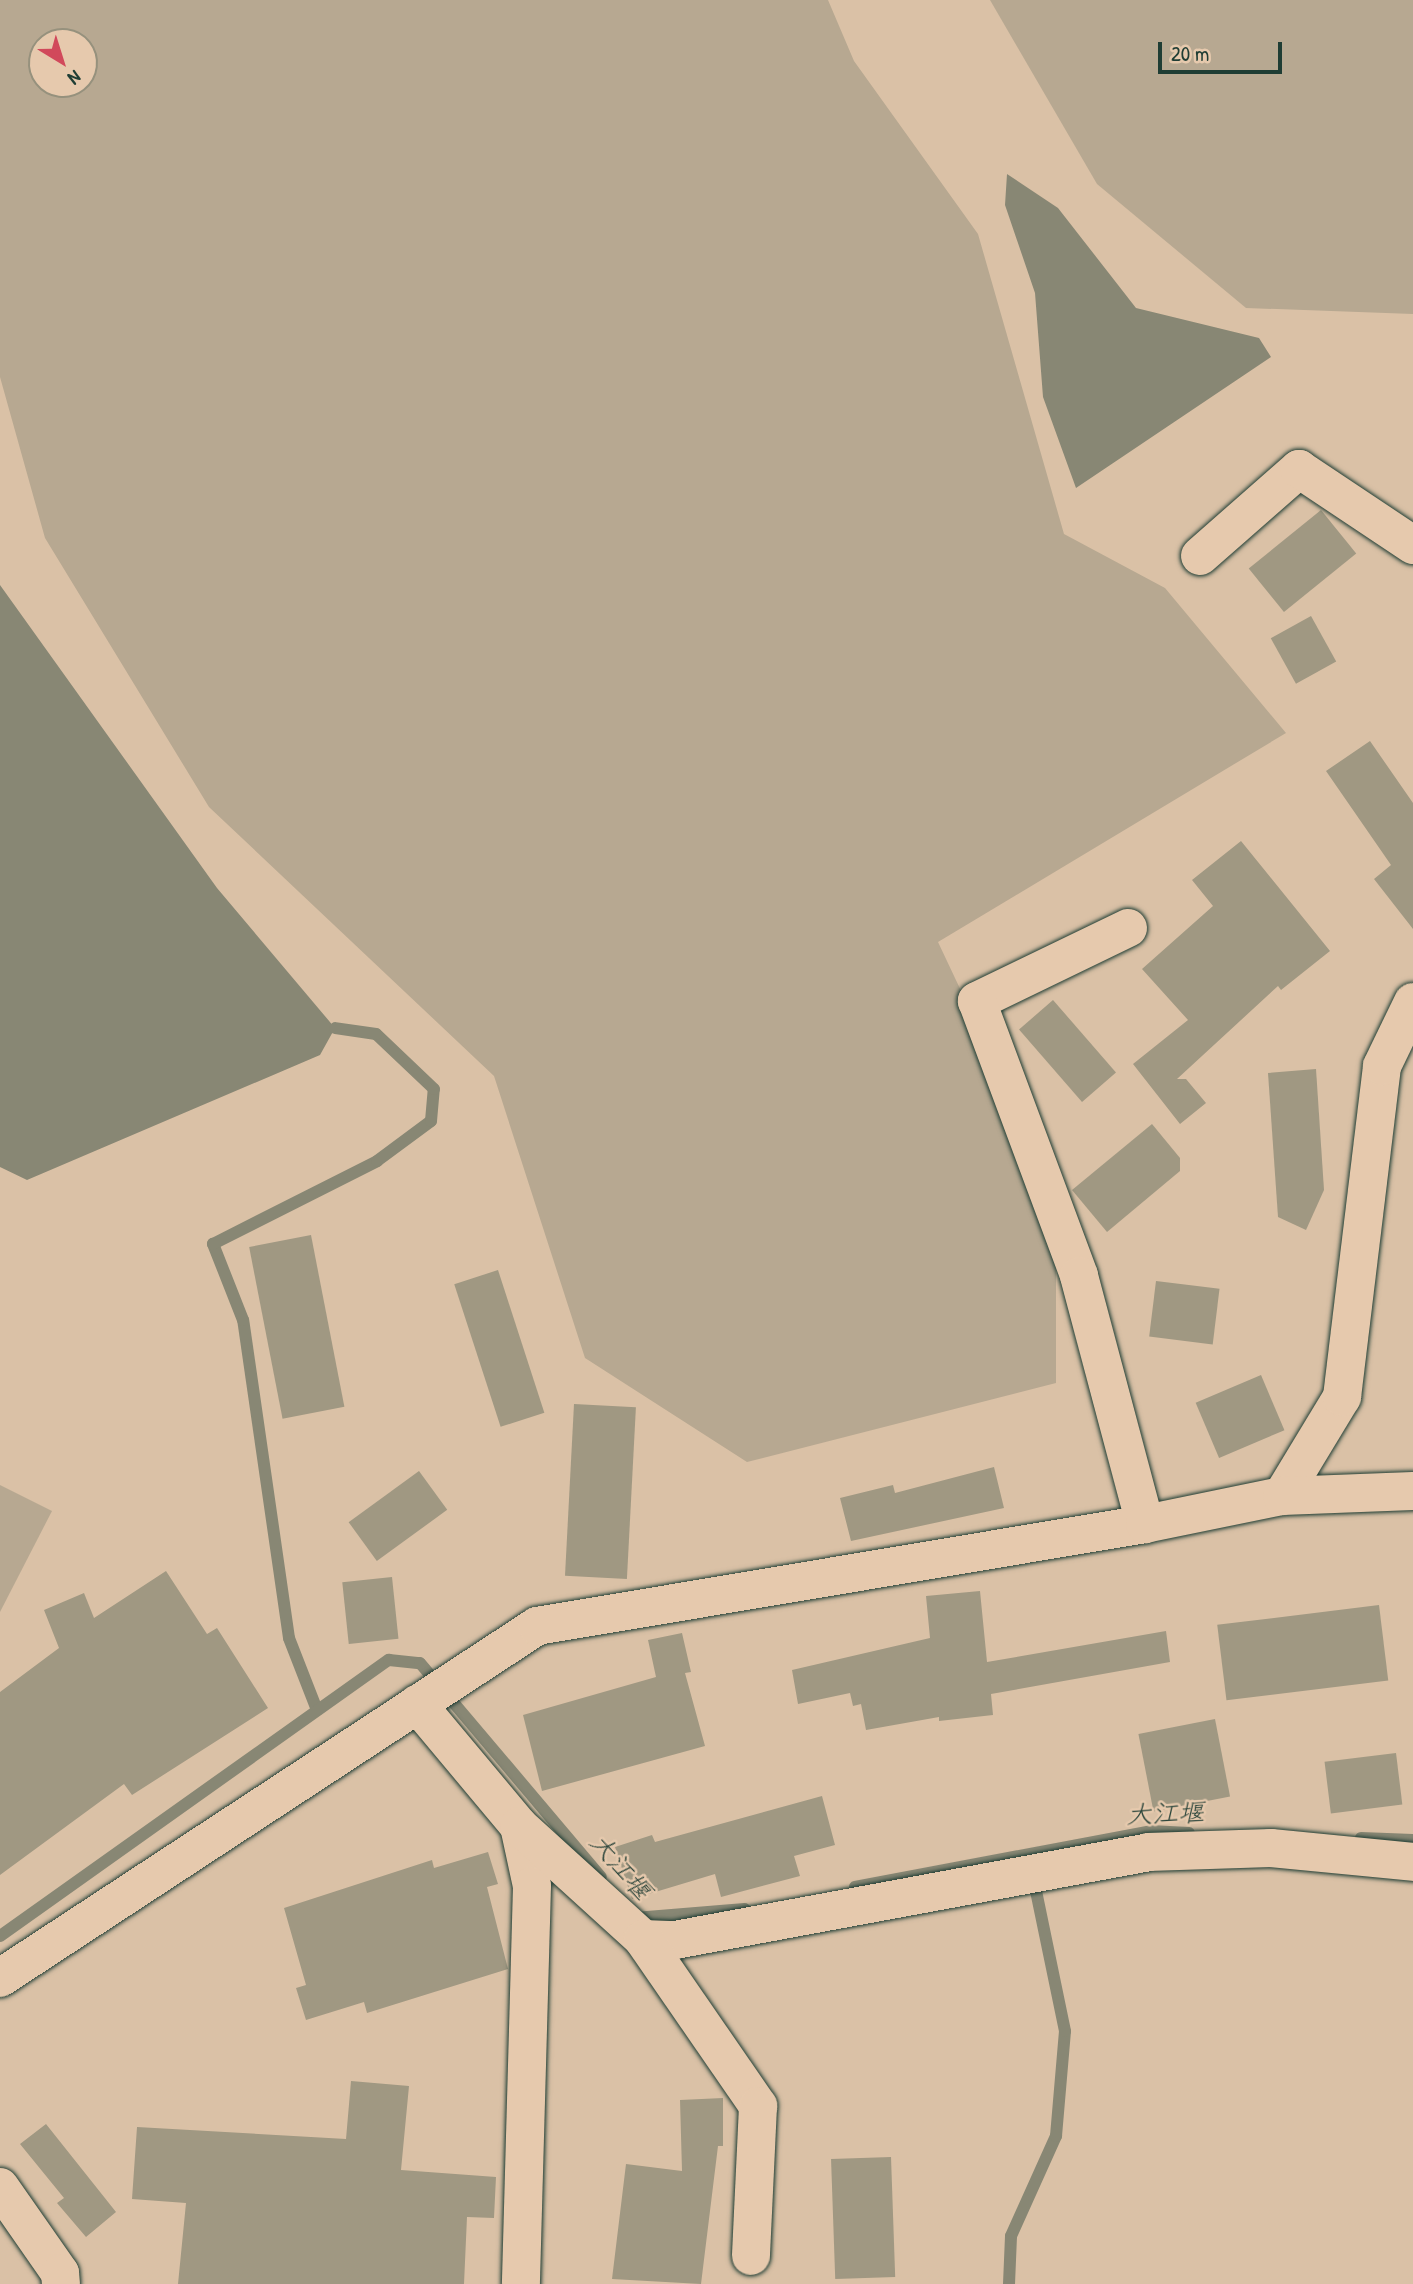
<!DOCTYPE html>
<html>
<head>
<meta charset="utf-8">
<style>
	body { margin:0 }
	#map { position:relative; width:1413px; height:2284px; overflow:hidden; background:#dac1a6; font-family:"Patrick Hand","Klee One",sans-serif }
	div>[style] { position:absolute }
	.green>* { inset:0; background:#b7a891 }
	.water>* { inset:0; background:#888774 }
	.stream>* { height:12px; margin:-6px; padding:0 6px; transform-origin:6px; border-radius:6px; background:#888774 }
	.building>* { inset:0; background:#a09882; transform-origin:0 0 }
	.roads { filter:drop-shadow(0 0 2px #1f3d34) drop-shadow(0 0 2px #1f3d34) }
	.minor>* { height:38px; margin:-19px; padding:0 19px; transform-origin:19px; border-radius:19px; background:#e6c9ad }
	span { translate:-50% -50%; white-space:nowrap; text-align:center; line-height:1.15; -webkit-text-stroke:5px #e6c9ad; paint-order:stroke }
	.water-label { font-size:26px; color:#2a443a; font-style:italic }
	.north { position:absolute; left:28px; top:28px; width:70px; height:70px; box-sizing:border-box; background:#e6c9ad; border:2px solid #96917d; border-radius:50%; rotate:142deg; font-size:19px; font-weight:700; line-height:28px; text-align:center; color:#1f3d34 }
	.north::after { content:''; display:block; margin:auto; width:24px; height:32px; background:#d1495b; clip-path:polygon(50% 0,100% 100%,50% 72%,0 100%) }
	.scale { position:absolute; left:1158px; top:42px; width:124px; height:32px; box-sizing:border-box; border:4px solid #1f3d34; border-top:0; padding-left:9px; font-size:21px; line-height:24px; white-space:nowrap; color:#1f3d34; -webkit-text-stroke:5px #e6c9ad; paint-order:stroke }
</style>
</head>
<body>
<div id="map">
	<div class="green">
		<div style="clip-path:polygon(evenodd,0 0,828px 0,854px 61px,978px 234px,1064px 534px,1165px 588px,1286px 733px,938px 942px,1056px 1192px,1056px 1383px,747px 1462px,585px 1358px,494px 1076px,209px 807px,45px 538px,0 377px,0 0,42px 42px,84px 42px,84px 84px,42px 84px,42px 42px)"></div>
		<div style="clip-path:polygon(990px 0,1413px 0,1413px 314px,1246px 308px,1097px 184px)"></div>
		<div style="clip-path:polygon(0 1485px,52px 1511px,0 1612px)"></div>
	</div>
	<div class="water">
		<div style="clip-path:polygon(1007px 174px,1058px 208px,1136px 308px,1259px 338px,1271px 357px,1076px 488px,1043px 397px,1035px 293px,1005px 205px)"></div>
		<div style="clip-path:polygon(0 585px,217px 888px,335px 1028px,320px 1055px,27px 1180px,0 1167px)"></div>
	</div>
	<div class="stream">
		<div style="left:317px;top:1710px;width:77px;rotate:-111.3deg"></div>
		<div style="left:289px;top:1638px;width:321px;rotate:-98.2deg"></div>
		<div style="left:243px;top:1320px;width:82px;rotate:-111.5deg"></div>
		<div style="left:213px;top:1244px;width:184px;rotate:-26.8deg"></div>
		<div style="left:377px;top:1161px;width:67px;rotate:-36.5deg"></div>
		<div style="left:431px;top:1121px;width:32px;rotate:-85deg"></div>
		<div style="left:434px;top:1089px;width:80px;rotate:-136.5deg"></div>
		<div style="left:376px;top:1034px;width:41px;rotate:-171.7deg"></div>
		<div style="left:1361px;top:1838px;width:52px;rotate:2.2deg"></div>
		<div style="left:855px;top:1887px;width:300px;rotate:-10.7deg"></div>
		<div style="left:1150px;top:1831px;width:39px;rotate:3deg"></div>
		<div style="left:635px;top:1918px;width:110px;rotate:-4.7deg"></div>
		<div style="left:0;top:1936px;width:477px;rotate:-35.4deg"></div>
		<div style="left:389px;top:1660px;width:31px;rotate:6deg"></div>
		<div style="left:420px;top:1663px;width:280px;rotate:49.8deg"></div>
		<div style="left:1009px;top:2284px;width:48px;rotate:-87.6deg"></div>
		<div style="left:1011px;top:2236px;width:110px;rotate:-65.8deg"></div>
		<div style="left:1056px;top:2136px;width:105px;rotate:-85.1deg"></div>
		<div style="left:1065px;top:2031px;width:157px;rotate:-101.7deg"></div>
	</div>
	<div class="building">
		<div style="left:1321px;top:510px;width:56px;height:93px;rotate:51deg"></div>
		<div style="left:1311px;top:616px;width:52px;height:46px;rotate:61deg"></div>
		<div style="clip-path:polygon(1370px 741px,1413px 803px,1413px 929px,1374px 879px,1391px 865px,1326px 771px)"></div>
		<div style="clip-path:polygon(1241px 841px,1330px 951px,1281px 990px,1278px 986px,1177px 1079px,1186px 1079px,1206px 1103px,1180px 1124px,1133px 1064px,1188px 1020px,1142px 969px,1213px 906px,1192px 880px)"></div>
		<div style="left:1053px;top:1000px;width:96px;height:45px;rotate:49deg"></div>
		<div style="clip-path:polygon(1316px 1069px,1324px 1190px,1306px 1230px,1278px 1217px,1268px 1073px)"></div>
		<div style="clip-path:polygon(1152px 1124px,1180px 1158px,1180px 1171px,1107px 1232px,1072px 1190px)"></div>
		<div style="left:311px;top:1235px;width:175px;height:63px;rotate:79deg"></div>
		<div style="left:498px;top:1270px;width:150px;height:46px;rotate:72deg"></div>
		<div style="left:1156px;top:1281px;width:64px;height:56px;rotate:7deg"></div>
		<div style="left:1261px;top:1375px;width:60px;height:71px;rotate:67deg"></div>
		<div style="left:574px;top:1404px;width:62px;height:172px;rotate:3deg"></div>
		<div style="clip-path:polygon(994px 1467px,1004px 1508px,851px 1541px,840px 1498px,893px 1485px,895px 1493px)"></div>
		<div style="left:419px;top:1471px;width:48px;height:87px;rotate:54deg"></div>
		<div style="clip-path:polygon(166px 1571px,207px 1634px,217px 1628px,268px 1708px,132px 1795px,124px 1784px,0 1875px,0 1692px,59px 1648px,44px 1610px,84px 1593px,94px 1618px)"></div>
		<div style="left:392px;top:1577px;width:62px;height:50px;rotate:84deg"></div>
		<div style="clip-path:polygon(980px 1591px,987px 1662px,1166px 1631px,1170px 1662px,991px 1694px,993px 1715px,939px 1721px,939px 1717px,866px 1730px,861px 1704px,853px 1706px,850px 1693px,798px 1704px,792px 1670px,930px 1638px,926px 1596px)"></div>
		<div style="left:1379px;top:1605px;width:76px;height:163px;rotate:83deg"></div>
		<div style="clip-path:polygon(682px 1633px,691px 1672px,685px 1673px,705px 1746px,542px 1791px,523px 1715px,656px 1677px,648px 1640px)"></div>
		<div style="left:1215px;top:1719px;width:79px;height:78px;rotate:79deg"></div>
		<div style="left:1396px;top:1753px;width:52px;height:72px;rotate:83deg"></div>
		<div style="clip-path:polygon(822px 1796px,835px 1845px,794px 1856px,800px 1876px,721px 1897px,715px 1874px,632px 1899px,615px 1847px,652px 1835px,655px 1842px)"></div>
		<div style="clip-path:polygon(488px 1852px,498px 1884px,487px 1887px,508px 1969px,367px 2013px,364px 2002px,306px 2020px,296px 1988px,306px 1985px,284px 1908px,432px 1860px,434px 1868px)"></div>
		<div style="clip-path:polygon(351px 2081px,409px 2086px,401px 2170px,496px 2177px,494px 2218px,467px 2217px,464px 2284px,178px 2284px,186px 2203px,132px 2199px,137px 2127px,346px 2139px)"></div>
		<div style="clip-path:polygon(723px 2098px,723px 2146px,718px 2146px,701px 2284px,612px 2279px,626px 2164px,682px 2171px,680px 2100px)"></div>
		<div style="clip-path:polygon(46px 2124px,116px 2212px,86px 2237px,57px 2203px,64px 2198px,20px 2144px)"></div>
		<div style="left:891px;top:2157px;width:120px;height:60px;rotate:88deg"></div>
	</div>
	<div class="roads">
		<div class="minor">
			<div style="left:1200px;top:556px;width:132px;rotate:-41.3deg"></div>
			<div style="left:1299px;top:469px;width:137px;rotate:33.7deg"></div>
			<div style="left:1128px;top:928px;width:168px;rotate:154.2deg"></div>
			<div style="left:977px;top:1001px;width:293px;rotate:69.6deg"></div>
			<div style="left:1079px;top:1276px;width:257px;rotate:75.1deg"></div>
			<div style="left:1282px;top:1496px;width:116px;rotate:-58.8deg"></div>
			<div style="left:1342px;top:1397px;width:333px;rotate:-83.1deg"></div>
			<div style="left:1382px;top:1066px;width:71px;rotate:-64.2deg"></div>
			<div style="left:417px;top:1704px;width:159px;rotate:50.1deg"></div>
			<div style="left:519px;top:1826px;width:61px;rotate:77.8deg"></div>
			<div style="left:532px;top:1886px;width:398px;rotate:91.6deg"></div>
			<div style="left:519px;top:1826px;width:168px;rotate:42.3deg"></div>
			<div style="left:643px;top:1939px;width:32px;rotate:2deg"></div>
			<div style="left:675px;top:1940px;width:481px;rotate:-10.5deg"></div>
			<div style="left:1148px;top:1852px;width:123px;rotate:-1.9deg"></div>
			<div style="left:1271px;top:1848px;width:143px;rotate:5.6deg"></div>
			<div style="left:643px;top:1939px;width:203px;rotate:55.4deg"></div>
			<div style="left:758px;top:2106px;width:150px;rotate:92.7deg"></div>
			<div style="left:0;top:1978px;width:642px;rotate:-33.24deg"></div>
			<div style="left:537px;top:1626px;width:616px;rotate:-9.52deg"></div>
			<div style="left:1145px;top:1524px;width:140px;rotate:-11.6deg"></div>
			<div style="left:1282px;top:1496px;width:131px;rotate:-2.2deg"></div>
			<div style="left:0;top:2187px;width:105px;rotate:55.1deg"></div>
			<div style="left:60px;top:2273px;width:11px;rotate:85deg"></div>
		</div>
	</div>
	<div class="water-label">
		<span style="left:1165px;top:1813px;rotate:-2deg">大江堰</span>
		<span style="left:621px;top:1866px;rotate:49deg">大江堰</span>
	</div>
	<div class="north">N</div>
	<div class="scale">20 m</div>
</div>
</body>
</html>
